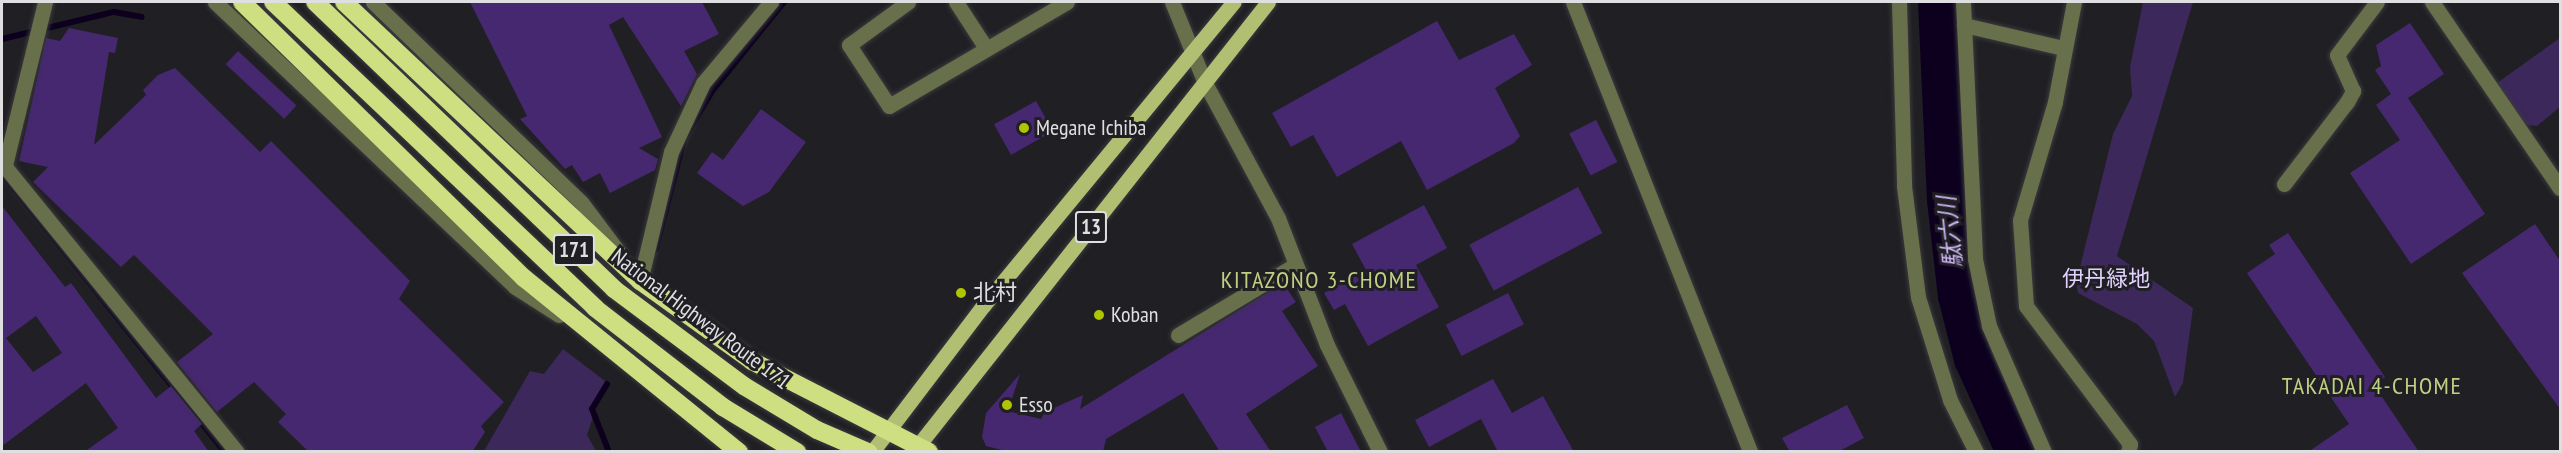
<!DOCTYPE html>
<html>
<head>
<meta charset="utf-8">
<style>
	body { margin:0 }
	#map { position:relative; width:2562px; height:453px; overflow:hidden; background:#201f23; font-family:"PT Sans Narrow","Noto Sans JP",sans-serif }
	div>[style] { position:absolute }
	.green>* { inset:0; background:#3c285b }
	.stream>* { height:6px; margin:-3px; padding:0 3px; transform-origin:3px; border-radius:3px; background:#0c001e }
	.river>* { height:38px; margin:-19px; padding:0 19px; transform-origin:19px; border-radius:19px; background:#0c001e }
	.building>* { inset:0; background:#462870; transform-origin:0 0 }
	.roads { filter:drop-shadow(0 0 2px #3b3a3e) drop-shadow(0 0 2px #3b3a3e) }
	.minor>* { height:15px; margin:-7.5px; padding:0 7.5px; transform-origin:7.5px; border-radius:7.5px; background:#676f4b }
	.major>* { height:15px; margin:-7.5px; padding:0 7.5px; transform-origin:7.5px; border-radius:7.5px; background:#b0bf72 }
	.highway>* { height:18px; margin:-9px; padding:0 9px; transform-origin:9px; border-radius:9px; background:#cedf81 }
	.dots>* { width:16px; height:16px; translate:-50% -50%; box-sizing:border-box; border:3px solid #201f23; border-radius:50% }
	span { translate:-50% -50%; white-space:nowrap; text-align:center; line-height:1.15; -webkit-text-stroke:6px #201f23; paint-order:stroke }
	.shield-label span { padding:2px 4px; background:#201f23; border:2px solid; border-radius:4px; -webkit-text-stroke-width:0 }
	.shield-label { font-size:21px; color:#dfdee1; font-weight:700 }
	.poi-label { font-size:22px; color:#dfdee1 }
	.left { translate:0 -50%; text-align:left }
	.park-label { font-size:22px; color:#e0d3fe }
	.street-label { font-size:22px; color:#dfdee1 }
	.water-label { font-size:24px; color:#c9b4f3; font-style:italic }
	.neighbourhood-label { font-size:24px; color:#c1cf83; letter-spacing:1.5px }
	.frame { position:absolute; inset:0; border:3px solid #dfdee1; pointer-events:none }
</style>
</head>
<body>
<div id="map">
	<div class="green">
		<div style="clip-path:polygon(2143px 2px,2193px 2px,2117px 256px,2193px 308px,2183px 383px,2175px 397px,2154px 341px,2137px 324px,2078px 293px,2076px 283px,2113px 134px,2132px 96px,2130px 67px)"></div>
		<div style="clip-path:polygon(2560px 38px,2560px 107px,2537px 126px,2525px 125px,2497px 83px)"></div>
		<div style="clip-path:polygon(563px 349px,605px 381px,587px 435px,596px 451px,484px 451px,530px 371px,544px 374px)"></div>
	</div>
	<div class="stream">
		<div style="left:2px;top:39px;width:115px;rotate:-13.6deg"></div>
		<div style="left:114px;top:12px;width:28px;rotate:10deg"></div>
		<div style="left:2px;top:174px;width:356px;rotate:51.3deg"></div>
		<div style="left:656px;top:249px;width:114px;rotate:-75.7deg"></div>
		<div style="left:684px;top:139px;width:56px;rotate:-59.7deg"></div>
		<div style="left:712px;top:91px;width:114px;rotate:-51deg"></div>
		<div style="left:607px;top:384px;width:29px;rotate:121deg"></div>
		<div style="left:592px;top:409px;width:46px;rotate:68.4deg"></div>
	</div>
	<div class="river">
		<div style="left:1937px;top:2px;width:198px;rotate:87.4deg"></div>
		<div style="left:1946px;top:200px;width:97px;rotate:83.5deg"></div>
		<div style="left:1957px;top:296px;width:65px;rotate:75.7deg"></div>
		<div style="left:1973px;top:359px;width:102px;rotate:65.7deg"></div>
	</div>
	<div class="building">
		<div style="clip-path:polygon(470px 2px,702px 2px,719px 34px,684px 51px,697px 74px,681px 106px,623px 17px,609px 25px,662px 137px,639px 148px,658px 159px,655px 170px,610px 193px,600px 173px,583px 182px,572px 165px,565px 169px,520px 119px,527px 116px)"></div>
		<div style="clip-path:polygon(1437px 21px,1459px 60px,1514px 34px,1532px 65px,1495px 88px,1520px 136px,1514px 143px,1427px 190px,1401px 141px,1337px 177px,1313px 135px,1291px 147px,1272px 113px)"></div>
		<div style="clip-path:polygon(2410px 23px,2444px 74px,2408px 98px,2485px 214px,2411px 264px,2350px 173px,2400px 140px,2376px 105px,2391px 94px,2375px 70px,2381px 66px,2376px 45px)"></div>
		<div style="clip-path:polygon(69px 28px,118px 38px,115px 53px,109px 52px,94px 145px,146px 95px,143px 90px,158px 75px,175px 68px,260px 152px,271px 141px,410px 281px,399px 299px,504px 402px,481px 426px,485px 432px,472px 452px,309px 452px,278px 422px,286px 414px,254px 382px,217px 412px,177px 362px,213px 334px,134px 255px,121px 267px,33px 182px,48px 167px,19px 161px,46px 38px,60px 41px)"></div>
		<div style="left:238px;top:51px;width:80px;height:18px;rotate:43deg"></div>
		<div style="left:1036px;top:101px;width:35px;height:48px;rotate:61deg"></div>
		<div style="clip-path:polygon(761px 109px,806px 142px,769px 192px,743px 206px,697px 173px,712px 152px,723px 160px)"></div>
		<div style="left:1596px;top:120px;width:47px;height:30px;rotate:63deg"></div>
		<div style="left:1578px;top:187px;width:52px;height:123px;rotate:62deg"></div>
		<div style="clip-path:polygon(1424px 205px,1447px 248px,1416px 265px,1439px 307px,1368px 346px,1345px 304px,1334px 310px,1324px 293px,1366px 270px,1352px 244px)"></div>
		<div style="clip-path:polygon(evenodd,2px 206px,65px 287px,71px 283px,156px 398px,171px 386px,202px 424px,194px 431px,209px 452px,84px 452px,118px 428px,86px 383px,2px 446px,2px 206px,36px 316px,62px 353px,33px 372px,6px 338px,36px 316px)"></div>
		<div style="clip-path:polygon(2535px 224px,2560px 261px,2560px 409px,2462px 273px)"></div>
		<div style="clip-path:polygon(2288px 233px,2385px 377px,2374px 385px,2419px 452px,2308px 452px,2349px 424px,2247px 273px,2275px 254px,2269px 245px)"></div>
		<div style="clip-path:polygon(1283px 283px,1296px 302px,1282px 311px,1318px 366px,1246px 414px,1271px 452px,1220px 452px,1183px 393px,1106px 439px,1103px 452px,1010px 452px,986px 446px,982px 437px,986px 413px,1020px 374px,1008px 411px,1041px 419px,1045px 412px,1083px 395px,1080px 409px)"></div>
		<div style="left:1508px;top:293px;width:35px;height:70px;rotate:63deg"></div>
		<div style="clip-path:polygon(1493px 379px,1512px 413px,1543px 396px,1574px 452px,1498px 452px,1481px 419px,1429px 447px,1415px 420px)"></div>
		<div style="clip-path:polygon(1847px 405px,1864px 438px,1838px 452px,1790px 452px,1782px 438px)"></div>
		<div style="clip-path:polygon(1341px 413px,1361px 452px,1328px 452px,1315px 427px)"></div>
	</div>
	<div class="roads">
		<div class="minor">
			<div style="left:215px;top:2px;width:414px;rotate:43.5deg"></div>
			<div style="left:515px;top:287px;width:52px;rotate:32.5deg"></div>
			<div style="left:373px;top:2px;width:289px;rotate:43.9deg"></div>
			<div style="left:581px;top:202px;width:65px;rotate:53.1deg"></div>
			<div style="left:908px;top:2px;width:73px;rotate:143.9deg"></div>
			<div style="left:849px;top:45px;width:73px;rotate:56.7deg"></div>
			<div style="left:889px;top:106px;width:206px;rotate:-30.3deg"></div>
			<div style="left:956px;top:2px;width:55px;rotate:56.9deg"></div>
			<div style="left:1172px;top:2px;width:87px;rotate:67.8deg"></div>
			<div style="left:1205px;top:83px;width:153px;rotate:61.6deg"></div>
			<div style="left:1278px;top:218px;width:136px;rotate:68.9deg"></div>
			<div style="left:1327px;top:345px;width:119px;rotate:63.6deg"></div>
			<div style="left:1573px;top:2px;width:484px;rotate:68.5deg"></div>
			<div style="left:1899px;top:2px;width:184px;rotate:88.4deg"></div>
			<div style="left:1904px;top:186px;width:112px;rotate:82.8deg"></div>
			<div style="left:1918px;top:297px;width:108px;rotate:72.7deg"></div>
			<div style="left:1950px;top:400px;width:58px;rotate:63.4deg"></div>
			<div style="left:1963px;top:2px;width:257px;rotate:87.3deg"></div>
			<div style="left:1975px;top:259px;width:68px;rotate:78.2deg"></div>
			<div style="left:1989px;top:326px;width:137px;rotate:66.4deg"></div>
			<div style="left:2074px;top:2px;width:102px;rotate:100.8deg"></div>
			<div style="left:2055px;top:102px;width:123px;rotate:106.5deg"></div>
			<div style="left:2020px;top:220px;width:86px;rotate:86deg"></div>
			<div style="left:2026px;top:306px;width:173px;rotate:53deg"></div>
			<div style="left:2130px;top:444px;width:8px;rotate:104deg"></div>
			<div style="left:2432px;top:2px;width:226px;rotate:55.5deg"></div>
			<div style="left:1964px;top:25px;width:102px;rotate:13.1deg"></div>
			<div style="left:2px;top:163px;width:372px;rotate:50.9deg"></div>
			<div style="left:5px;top:165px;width:168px;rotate:-76.2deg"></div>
			<div style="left:2284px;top:184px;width:103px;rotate:-52.5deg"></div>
			<div style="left:2347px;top:102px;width:13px;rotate:-61deg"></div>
			<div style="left:2353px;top:91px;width:39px;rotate:-114deg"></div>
			<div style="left:2337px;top:55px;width:66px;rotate:-53deg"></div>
			<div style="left:640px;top:281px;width:133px;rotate:-76.5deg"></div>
			<div style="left:671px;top:152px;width:76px;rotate:-65.1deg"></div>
			<div style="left:703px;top:83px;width:106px;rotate:-50deg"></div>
			<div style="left:1178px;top:335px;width:136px;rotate:-30.9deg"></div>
		</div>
		<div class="major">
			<div style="left:872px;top:452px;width:183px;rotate:-52.8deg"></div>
			<div style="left:983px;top:306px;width:394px;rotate:-50.5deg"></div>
			<div style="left:913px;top:452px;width:573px;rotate:-51.73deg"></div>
		</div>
		<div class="highway">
			<div style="left:242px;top:2px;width:395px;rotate:44.4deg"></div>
			<div style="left:524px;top:278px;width:277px;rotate:39deg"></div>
			<div style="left:273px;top:2px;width:444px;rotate:43.5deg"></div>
			<div style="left:595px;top:308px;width:162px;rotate:37.7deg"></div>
			<div style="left:723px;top:407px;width:87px;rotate:31.3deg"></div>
			<div style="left:315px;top:2px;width:414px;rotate:43.8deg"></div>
			<div style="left:614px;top:289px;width:162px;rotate:36.7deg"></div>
			<div style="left:744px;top:386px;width:85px;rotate:31.1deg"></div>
			<div style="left:817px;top:430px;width:56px;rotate:23.3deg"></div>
			<div style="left:344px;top:2px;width:407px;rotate:43.3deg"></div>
			<div style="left:640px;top:281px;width:138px;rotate:35.5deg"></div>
			<div style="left:752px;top:361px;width:199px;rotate:27.2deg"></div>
		</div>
	</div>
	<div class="dots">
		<div style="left:1024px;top:128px;background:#afc504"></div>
		<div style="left:961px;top:293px;background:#afc504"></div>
		<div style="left:1099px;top:315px;background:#afc504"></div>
		<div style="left:1007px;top:405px;background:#afc504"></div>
	</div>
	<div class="shield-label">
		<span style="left:1091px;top:227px">13</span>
		<span style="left:574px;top:250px">171</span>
	</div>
	<div class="poi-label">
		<span class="left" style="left:1036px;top:128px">Megane Ichiba</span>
		<span class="left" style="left:973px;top:293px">北村</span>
		<span class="left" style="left:1111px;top:315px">Koban</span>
		<span class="left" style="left:1019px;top:405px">Esso</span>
	</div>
	<div class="park-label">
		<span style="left:2106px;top:279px">伊丹緑地</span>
	</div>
	<div class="street-label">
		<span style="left:701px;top:319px;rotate:37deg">National Highway Route 171</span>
	</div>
	<div class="water-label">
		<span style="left:1950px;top:232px;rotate:-96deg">駄六川</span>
	</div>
	<div class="neighbourhood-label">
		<span style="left:1319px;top:280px">KITAZONO 3-CHOME</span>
		<span style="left:2372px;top:386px">TAKADAI 4-CHOME</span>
	</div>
	<div class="frame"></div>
</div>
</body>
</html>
